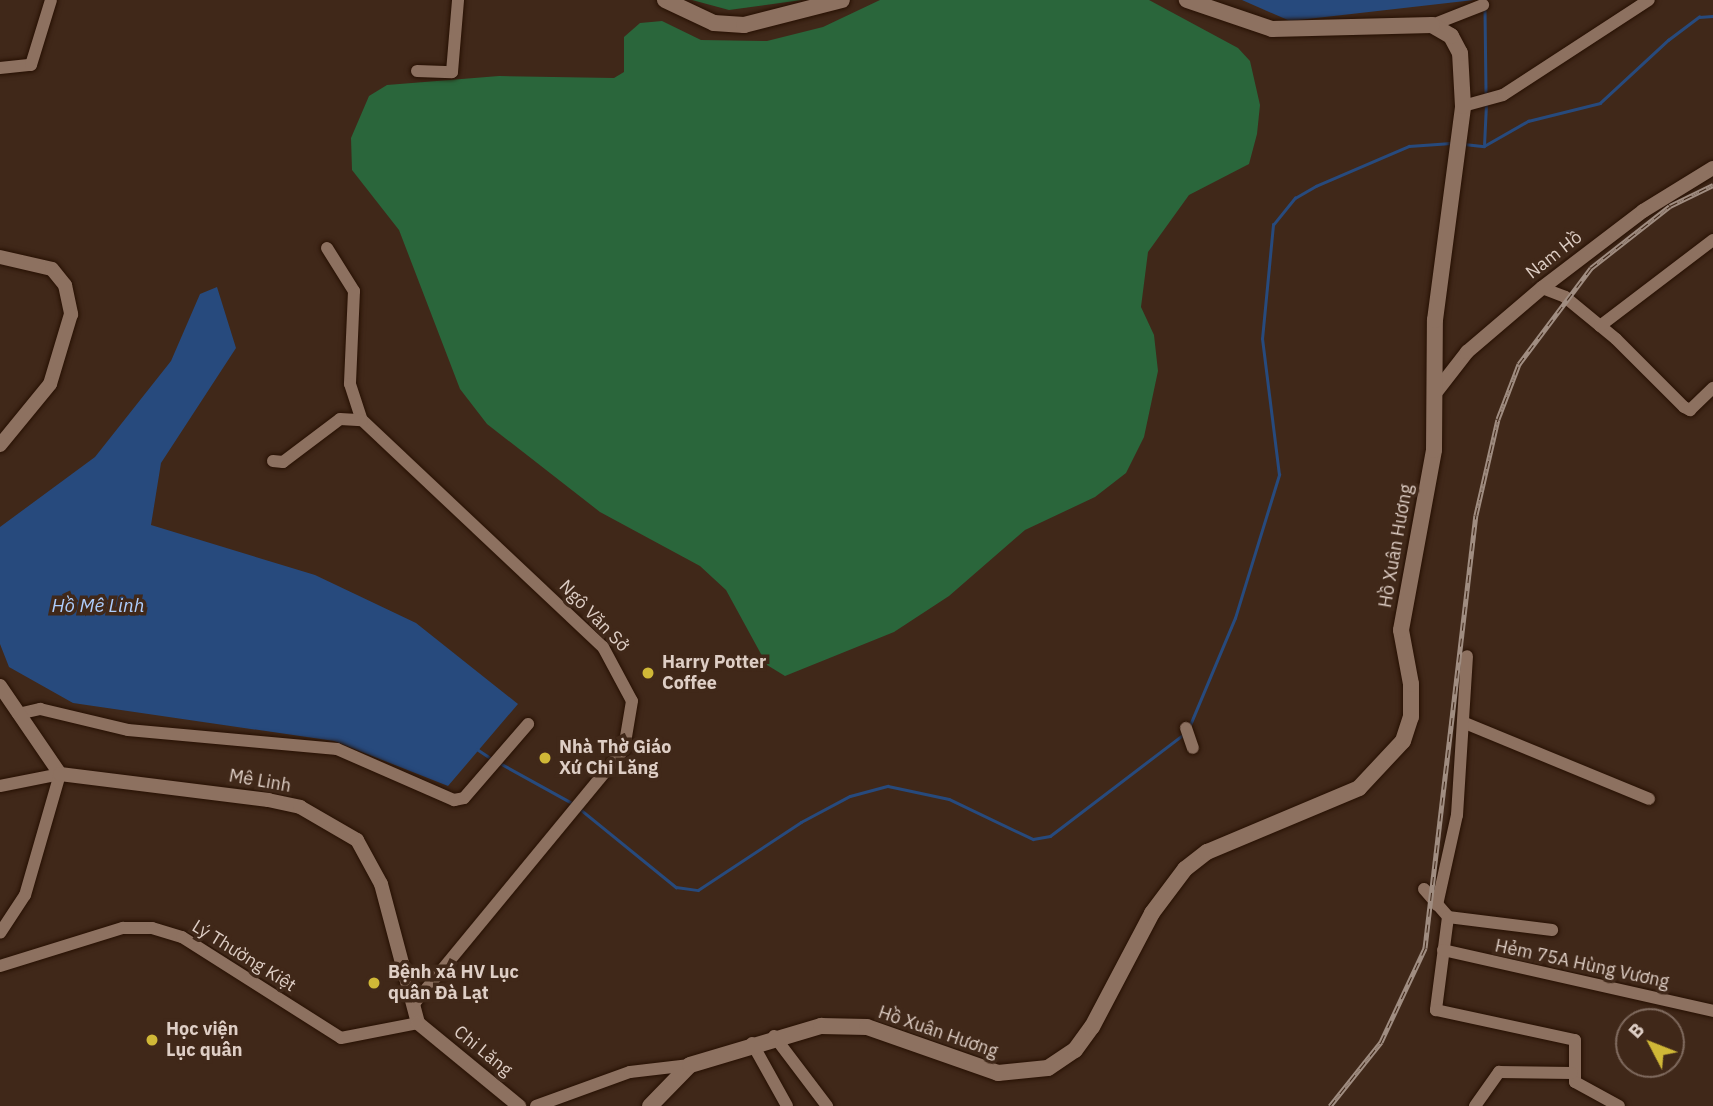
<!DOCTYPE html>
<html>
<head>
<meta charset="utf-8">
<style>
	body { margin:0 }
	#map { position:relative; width:1713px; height:1106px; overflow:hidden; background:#402819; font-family:"IBM Plex Sans",sans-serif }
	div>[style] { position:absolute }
	.forest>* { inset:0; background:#2a663b }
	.water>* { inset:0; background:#274a7d }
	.stream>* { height:2.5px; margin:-1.25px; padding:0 1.25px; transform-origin:1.25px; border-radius:1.25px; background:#274a7d }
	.roads { filter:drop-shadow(0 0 2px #261003) drop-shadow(0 0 2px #261003) }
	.minor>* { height:12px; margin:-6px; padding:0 6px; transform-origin:6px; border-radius:6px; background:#8d7160 }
	.tertiary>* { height:14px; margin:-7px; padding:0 7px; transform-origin:7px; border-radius:7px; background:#8d7160 }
	.secondary>* { height:16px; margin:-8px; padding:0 8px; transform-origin:8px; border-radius:8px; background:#8d7160 }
	.rail>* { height:5px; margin-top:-2.5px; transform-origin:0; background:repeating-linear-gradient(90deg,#402819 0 8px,#a08d81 0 16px); box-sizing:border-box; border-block:2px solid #a08d81 }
	.dots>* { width:19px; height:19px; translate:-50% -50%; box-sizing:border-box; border:4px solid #402819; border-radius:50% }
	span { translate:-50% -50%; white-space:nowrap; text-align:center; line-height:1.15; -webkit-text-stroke:7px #402819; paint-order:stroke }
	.street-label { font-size:18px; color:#decec5 }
	.poi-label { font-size:18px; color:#decec5; font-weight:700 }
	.left { translate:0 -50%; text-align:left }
	.water-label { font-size:19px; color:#adcdfc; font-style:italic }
	.north { position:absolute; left:1615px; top:1008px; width:70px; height:70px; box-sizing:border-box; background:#402819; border:2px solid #7f6a5e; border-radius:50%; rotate:312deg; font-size:19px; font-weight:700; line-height:28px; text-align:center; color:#decec5 }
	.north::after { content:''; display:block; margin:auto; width:24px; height:32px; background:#d0b837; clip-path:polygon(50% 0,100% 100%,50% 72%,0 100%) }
</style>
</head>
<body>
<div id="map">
	<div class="forest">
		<div style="clip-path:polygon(692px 0,802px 0,729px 10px)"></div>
		<div style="clip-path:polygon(880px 0,1149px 0,1238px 48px,1250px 61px,1260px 105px,1257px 134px,1249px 164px,1189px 195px,1148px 252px,1141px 307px,1154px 335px,1158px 371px,1144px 437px,1126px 473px,1095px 497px,1025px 530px,949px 596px,894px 632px,785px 676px,767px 665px,726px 590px,700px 566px,600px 512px,487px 424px,460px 389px,399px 230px,352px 170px,351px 138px,369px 96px,387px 85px,499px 76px,614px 78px,624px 72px,624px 37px,640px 23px,662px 21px,701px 40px,767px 41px,823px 27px)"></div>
	</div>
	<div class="water">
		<div style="clip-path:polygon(1242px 0,1474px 0,1290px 21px)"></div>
		<div style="clip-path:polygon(217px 287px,236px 348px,161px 463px,151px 525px,315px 575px,416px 623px,518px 704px,448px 786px,334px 741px,73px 703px,9px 667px,0 644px,0 527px,95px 457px,171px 361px,200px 294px)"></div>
	</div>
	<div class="stream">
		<div style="left:1485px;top:10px;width:84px;rotate:89.3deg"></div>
		<div style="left:1464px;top:144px;width:20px;rotate:6deg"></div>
		<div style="left:1484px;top:146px;width:51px;rotate:-29.6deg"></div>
		<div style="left:1528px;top:121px;width:74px;rotate:-14deg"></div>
		<div style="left:1600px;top:103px;width:93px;rotate:-42.8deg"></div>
		<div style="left:1668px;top:40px;width:39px;rotate:-37deg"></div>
		<div style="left:1699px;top:17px;width:14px;rotate:-4deg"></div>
		<div style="left:1484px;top:146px;width:42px;rotate:-87.3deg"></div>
		<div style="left:1190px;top:725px;width:116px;rotate:-67.2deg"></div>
		<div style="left:1235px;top:618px;width:150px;rotate:-72.9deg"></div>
		<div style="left:1279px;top:475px;width:137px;rotate:-97.1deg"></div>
		<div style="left:1262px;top:339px;width:115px;rotate:-84.5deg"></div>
		<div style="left:1273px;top:225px;width:35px;rotate:-51deg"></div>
		<div style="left:1295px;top:198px;width:24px;rotate:-30deg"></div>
		<div style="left:1316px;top:186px;width:101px;rotate:-23.3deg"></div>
		<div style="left:1409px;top:146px;width:42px;rotate:-4.1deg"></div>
		<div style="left:477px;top:749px;width:18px;rotate:34deg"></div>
		<div style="left:498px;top:762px;width:85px;rotate:29deg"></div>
		<div style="left:580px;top:809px;width:124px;rotate:39.1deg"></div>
		<div style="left:676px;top:887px;width:22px;rotate:8deg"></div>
		<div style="left:698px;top:890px;width:123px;rotate:-33.4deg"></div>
		<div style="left:801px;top:822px;width:55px;rotate:-28deg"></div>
		<div style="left:850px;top:796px;width:39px;rotate:-15deg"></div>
		<div style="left:888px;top:786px;width:62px;rotate:12deg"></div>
		<div style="left:949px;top:799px;width:93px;rotate:25.5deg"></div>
		<div style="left:1033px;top:839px;width:17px;rotate:-10deg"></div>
		<div style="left:1050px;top:836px;width:168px;rotate:-37.3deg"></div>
	</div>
	<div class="roads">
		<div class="minor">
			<div style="left:1432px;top:25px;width:55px;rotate:-21.4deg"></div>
			<div style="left:0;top:68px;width:31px;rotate:-6deg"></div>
			<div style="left:31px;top:65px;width:68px;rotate:-72.9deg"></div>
			<div style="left:417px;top:71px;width:35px;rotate:2deg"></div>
			<div style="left:452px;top:72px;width:72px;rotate:-85.2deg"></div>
			<div style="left:1463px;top:106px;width:41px;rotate:-15.4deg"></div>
			<div style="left:1503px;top:95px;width:174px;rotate:-33.1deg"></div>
			<div style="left:327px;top:248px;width:51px;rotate:57.9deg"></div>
			<div style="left:354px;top:291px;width:93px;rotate:92.5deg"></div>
			<div style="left:350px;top:384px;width:38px;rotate:72deg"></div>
			<div style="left:362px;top:420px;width:331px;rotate:43.3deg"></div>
			<div style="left:603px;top:647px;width:61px;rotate:61.8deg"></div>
			<div style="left:632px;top:701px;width:49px;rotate:99.5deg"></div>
			<div style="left:624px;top:749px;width:330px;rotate:129.5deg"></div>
			<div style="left:1542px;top:288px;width:25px;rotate:21deg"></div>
			<div style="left:1565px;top:297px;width:66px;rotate:39.5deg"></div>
			<div style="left:1616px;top:339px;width:96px;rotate:45deg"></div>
			<div style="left:1684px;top:407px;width:7px;rotate:27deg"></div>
			<div style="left:1690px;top:410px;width:32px;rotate:-44deg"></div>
			<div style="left:1600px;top:326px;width:142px;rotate:-37.3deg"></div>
			<div style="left:273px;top:461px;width:10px;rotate:6deg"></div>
			<div style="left:283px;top:462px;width:71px;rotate:-37deg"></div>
			<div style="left:340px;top:419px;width:22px;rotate:3deg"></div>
			<div style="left:18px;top:714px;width:23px;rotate:-13deg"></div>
			<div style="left:40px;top:709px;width:90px;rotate:13.4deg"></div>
			<div style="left:128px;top:730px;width:210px;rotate:5.2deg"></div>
			<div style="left:337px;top:749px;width:128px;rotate:23.6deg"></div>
			<div style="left:454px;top:800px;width:10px;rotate:-11deg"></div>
			<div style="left:464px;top:798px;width:98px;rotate:-49.1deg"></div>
			<div style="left:1465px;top:723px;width:199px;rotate:22.4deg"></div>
			<div style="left:1186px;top:728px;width:21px;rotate:71deg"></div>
			<div style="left:0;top:786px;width:61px;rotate:-11.3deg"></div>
			<div style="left:60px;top:774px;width:126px;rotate:106.1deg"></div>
			<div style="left:25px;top:895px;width:45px;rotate:123.3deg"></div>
			<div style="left:1424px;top:889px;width:37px;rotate:49deg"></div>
			<div style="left:1448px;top:917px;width:94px;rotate:97.4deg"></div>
			<div style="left:1436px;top:1010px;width:142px;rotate:12.2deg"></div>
			<div style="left:1575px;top:1040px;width:42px;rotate:90deg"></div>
			<div style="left:1575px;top:1082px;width:50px;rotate:28.6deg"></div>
			<div style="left:1437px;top:905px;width:92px;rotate:-77.5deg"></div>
			<div style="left:1457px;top:815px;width:159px;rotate:-86.4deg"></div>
			<div style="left:1448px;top:917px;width:105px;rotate:7.1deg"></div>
			<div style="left:1443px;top:950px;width:277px;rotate:12.7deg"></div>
			<div style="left:0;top:966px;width:129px;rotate:-17.2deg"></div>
			<div style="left:123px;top:928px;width:29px"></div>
			<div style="left:152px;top:928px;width:31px;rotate:17deg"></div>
			<div style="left:182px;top:937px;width:188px;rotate:32.4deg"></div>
			<div style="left:341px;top:1038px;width:78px;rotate:-11deg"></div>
			<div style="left:774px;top:1036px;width:88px;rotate:52.9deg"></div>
			<div style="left:752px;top:1043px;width:72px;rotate:60.9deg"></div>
			<div style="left:536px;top:1106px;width:100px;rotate:-19.9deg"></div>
			<div style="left:630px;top:1072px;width:60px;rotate:-6.7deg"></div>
			<div style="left:1475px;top:1106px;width:42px;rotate:-54.8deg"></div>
			<div style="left:1499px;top:1072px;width:73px;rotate:0.8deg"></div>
		</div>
		<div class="tertiary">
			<div style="left:0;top:257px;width:53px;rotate:13deg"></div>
			<div style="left:52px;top:269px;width:21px;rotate:51deg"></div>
			<div style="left:65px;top:285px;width:30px;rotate:78deg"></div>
			<div style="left:71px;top:314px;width:73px;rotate:106.7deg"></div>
			<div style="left:50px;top:384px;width:79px;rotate:129.3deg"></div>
			<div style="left:1436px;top:392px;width:51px;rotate:-52.2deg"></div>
			<div style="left:1467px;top:352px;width:99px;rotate:-40.5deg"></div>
			<div style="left:1542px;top:288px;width:127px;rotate:-37.3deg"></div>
			<div style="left:1643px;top:211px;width:82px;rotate:-31.6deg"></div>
			<div style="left:0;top:686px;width:107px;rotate:55.7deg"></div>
			<div style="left:60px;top:774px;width:210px;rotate:7.1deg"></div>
			<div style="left:268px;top:800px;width:33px;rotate:12deg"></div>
			<div style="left:300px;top:807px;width:66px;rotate:30.1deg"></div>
			<div style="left:357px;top:840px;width:50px;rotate:61.4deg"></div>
			<div style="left:381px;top:884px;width:144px;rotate:75.1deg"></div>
			<div style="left:418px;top:1023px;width:131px;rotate:39.4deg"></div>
		</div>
		<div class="secondary">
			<div style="left:665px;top:0;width:54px;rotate:25.1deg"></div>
			<div style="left:714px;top:23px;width:30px;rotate:4deg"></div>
			<div style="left:744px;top:25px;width:101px;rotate:-14.3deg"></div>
			<div style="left:650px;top:1106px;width:57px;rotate:-45.7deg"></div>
			<div style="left:690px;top:1065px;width:137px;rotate:-16.6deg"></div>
			<div style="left:821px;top:1026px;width:46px;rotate:1.2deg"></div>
			<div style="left:867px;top:1027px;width:139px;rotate:19.3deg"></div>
			<div style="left:998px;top:1073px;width:50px;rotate:-5.7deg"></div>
			<div style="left:1048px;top:1068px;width:32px;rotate:-34deg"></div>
			<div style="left:1075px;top:1050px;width:29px;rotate:-54deg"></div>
			<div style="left:1092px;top:1027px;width:129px;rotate:-62.2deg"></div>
			<div style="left:1152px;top:913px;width:55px;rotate:-53.1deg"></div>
			<div style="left:1185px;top:869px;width:28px;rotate:-38deg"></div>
			<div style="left:1207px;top:852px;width:165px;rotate:-22.8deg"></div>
			<div style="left:1359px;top:788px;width:64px;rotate:-46.9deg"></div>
			<div style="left:1403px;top:741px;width:25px;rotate:-72deg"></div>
			<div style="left:1411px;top:717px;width:33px;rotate:-90deg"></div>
			<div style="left:1411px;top:684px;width:55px;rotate:-100.5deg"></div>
			<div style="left:1401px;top:630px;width:183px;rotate:-79.6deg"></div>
			<div style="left:1434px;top:450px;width:130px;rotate:-89.6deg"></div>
			<div style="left:1435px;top:320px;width:216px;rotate:-82.5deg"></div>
			<div style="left:1463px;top:106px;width:53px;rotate:-93.2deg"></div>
			<div style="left:1460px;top:53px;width:19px;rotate:-118deg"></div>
			<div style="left:1451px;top:36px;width:22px;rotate:-150deg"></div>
			<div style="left:1432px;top:25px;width:160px;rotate:178.6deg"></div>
			<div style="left:1272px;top:29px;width:90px;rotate:-161.2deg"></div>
		</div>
	</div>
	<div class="rail">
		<div style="left:1330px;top:1106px;width:82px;rotate:-51.4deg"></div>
		<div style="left:1381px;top:1042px;width:104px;rotate:-64.9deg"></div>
		<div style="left:1425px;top:948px;width:436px;rotate:-83.3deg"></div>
		<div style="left:1476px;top:515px;width:98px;rotate:-77.1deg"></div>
		<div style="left:1498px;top:419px;width:59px;rotate:-69.1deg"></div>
		<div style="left:1519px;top:364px;width:120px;rotate:-53.1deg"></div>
		<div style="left:1591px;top:268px;width:100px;rotate:-38.1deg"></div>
		<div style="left:1670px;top:206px;width:48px;rotate:-26deg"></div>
	</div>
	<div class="dots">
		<div style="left:648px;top:673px;background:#d0b837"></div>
		<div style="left:545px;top:758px;background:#d0b837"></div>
		<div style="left:374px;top:983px;background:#d0b837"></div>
		<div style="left:152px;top:1040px;background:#d0b837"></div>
	</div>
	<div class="street-label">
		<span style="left:1554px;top:255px;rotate:-38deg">Nam Hồ</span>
		<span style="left:1396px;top:546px;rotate:-80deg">Hồ Xuân Hương</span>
		<span style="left:594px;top:616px;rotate:46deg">Ngô Văn Sở</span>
		<span style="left:260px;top:781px;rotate:10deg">Mê Linh</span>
		<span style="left:244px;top:956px;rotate:32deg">Lý Thường Kiệt</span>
		<span style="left:1582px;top:964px;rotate:12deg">Hẻm 75A Hùng Vương</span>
		<span style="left:938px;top:1032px;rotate:19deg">Hồ Xuân Hương</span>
		<span style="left:483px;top:1051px;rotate:39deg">Chi Lăng</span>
	</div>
	<div class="poi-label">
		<span class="left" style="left:662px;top:673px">Harry Potter<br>Coffee</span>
		<span class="left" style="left:559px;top:758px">Nhà Thờ Giáo<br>Xứ Chi Lăng</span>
		<span class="left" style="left:388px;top:983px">Bệnh xá HV Lục<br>quân Đà Lạt</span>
		<span class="left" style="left:166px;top:1040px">Học viện<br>Lục quân</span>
	</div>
	<div class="water-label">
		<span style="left:98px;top:606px">Hồ Mê Linh</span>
	</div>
	<div class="north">B</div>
</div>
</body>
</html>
